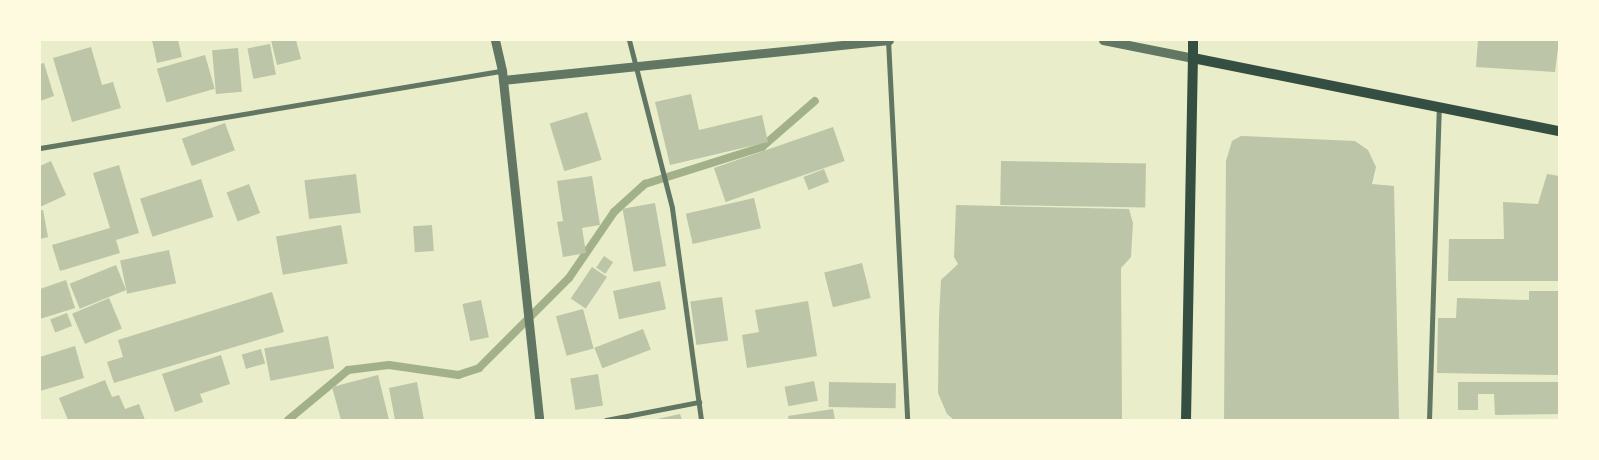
<!DOCTYPE html>
<html>
<head>
<meta charset="utf-8">
<style>
	body { margin:0 }
	#map { position:relative; width:1599px; height:460px; overflow:hidden; background:#e9edc9; font-family:Merriweather,serif }
	div>[style] { position:absolute }
	.stream>* { height:8px; margin:-4px; padding:0 4px; transform-origin:4px; border-radius:4px; background:#a3b18a }
	.building>* { inset:0; background:#bcc5a7; transform-origin:0 0 }
	.minor>* { height:5px; margin:-2.5px; padding:0 2.5px; transform-origin:2.5px; border-radius:2.5px; background:#617663 }
	.tertiary>* { height:9px; margin:-4.5px; padding:0 4.5px; transform-origin:4.5px; border-radius:4.5px; background:#617663 }
	.secondary>* { height:10px; margin:-5px; padding:0 5px; transform-origin:5px; border-radius:5px; background:#344e41 }
	span { translate:-50% -50%; white-space:nowrap; text-align:center; line-height:1.15; -webkit-text-stroke:5px #fefae0; paint-order:stroke }
	.frame { position:absolute; inset:0; border:41px solid #fefae0; pointer-events:none }
</style>
</head>
<body>
<div id="map">
	<div class="stream">
		<div style="left:288px;top:420px;width:78px;rotate:-39.8deg"></div>
		<div style="left:348px;top:370px;width:41px;rotate:-7deg"></div>
		<div style="left:389px;top:365px;width:70px;rotate:8.2deg"></div>
		<div style="left:458px;top:375px;width:22px;rotate:-18deg"></div>
		<div style="left:479px;top:368px;width:127px;rotate:-45deg"></div>
		<div style="left:569px;top:278px;width:80px;rotate:-55.7deg"></div>
		<div style="left:614px;top:212px;width:42px;rotate:-42.1deg"></div>
		<div style="left:645px;top:184px;width:123px;rotate:-17.5deg"></div>
		<div style="left:762px;top:147px;width:70px;rotate:-41deg"></div>
	</div>
	<div class="building">
		<div style="clip-path:polygon(152px 40px,178px 40px,182px 57px,157px 63px)"></div>
		<div style="clip-path:polygon(271px 40px,296px 40px,301px 59px,277px 65px)"></div>
		<div style="clip-path:polygon(1478px 40px,1559px 40px,1555px 72px,1476px 67px)"></div>
		<div style="left:270px;top:44px;width:31px;height:23px;rotate:79deg"></div>
		<div style="clip-path:polygon(91px 47px,102px 85px,113px 82px,121px 108px,72px 122px,53px 58px)"></div>
		<div style="left:238px;top:48px;width:44px;height:26px;rotate:85deg"></div>
		<div style="left:205px;top:55px;width:35px;height:50px;rotate:74deg"></div>
		<div style="clip-path:polygon(44px 63px,54px 96px,40px 101px,40px 64px)"></div>
		<div style="clip-path:polygon(691px 94px,699px 130px,762px 115px,768px 142px,670px 165px,655px 102px)"></div>
		<div style="left:587px;top:112px;width:50px;height:39px;rotate:73deg"></div>
		<div style="left:225px;top:123px;width:29px;height:46px;rotate:70deg"></div>
		<div style="left:833px;top:127px;width:36px;height:126px;rotate:71deg"></div>
		<div style="clip-path:polygon(1241px 136px,1355px 141px,1368px 150px,1376px 167px,1372px 184px,1394px 186px,1399px 420px,1224px 420px,1226px 161px,1232px 141px)"></div>
		<div style="clip-path:polygon(51px 161px,66px 195px,40px 207px,40px 166px)"></div>
		<div style="left:1001px;top:161px;width:145px;height:44px;rotate:1deg"></div>
		<div style="clip-path:polygon(119px 165px,139px 233px,116px 240px,120px 253px,60px 271px,52px 245px,110px 228px,93px 173px)"></div>
		<div style="left:824px;top:169px;width:14px;height:22px;rotate:69deg"></div>
		<div style="left:356px;top:174px;width:39px;height:52px;rotate:83deg"></div>
		<div style="clip-path:polygon(1547px 174px,1559px 176px,1559px 281px,1448px 281px,1449px 239px,1504px 239px,1503px 202px,1538px 204px)"></div>
		<div style="clip-path:polygon(592px 176px,600px 225px,582px 228px,586px 253px,563px 257px,557px 222px,563px 221px,557px 181px)"></div>
		<div style="left:201px;top:179px;width:40px;height:64px;rotate:72deg"></div>
		<div style="left:249px;top:184px;width:31px;height:24px;rotate:69deg"></div>
		<div style="left:754px;top:198px;width:31px;height:70px;rotate:77deg"></div>
		<div style="left:655px;top:203px;width:64px;height:33px;rotate:80deg"></div>
		<div style="clip-path:polygon(956px 205px,1129px 209px,1133px 223px,1131px 257px,1121px 268px,1122px 420px,954px 420px,947px 414px,938px 393px,939px 316px,941px 280px,958px 264px,954px 257px)"></div>
		<div style="clip-path:polygon(40px 210px,43px 210px,48px 237px,40px 239px)"></div>
		<div style="left:341px;top:225px;width:39px;height:66px;rotate:80deg"></div>
		<div style="left:432px;top:225px;width:26px;height:19px;rotate:86deg"></div>
		<div style="left:169px;top:250px;width:34px;height:50px;rotate:78deg"></div>
		<div style="left:604px;top:256px;width:11px;height:14px;rotate:34deg"></div>
		<div style="left:862px;top:263px;width:36px;height:39px;rotate:76deg"></div>
		<div style="left:116px;top:265px;width:27px;height:50px;rotate:68deg"></div>
		<div style="left:592px;top:267px;width:18px;height:38px;rotate:34deg"></div>
		<div style="clip-path:polygon(66px 280px,75px 308px,40px 319px,40px 289px)"></div>
		<div style="left:660px;top:281px;width:29px;height:48px;rotate:78deg"></div>
		<div style="clip-path:polygon(1529px 291px,1559px 291px,1559px 375px,1437px 373px,1438px 318px,1456px 318px,1457px 298px,1529px 300px)"></div>
		<div style="clip-path:polygon(272px 292px,284px 332px,114px 383px,107px 362px,123px 357px,118px 340px)"></div>
		<div style="left:722px;top:297px;width:44px;height:32px;rotate:82deg"></div>
		<div style="left:109px;top:298px;width:33px;height:40px;rotate:67deg"></div>
		<div style="left:481px;top:300px;width:38px;height:19px;rotate:78deg"></div>
		<div style="clip-path:polygon(808px 301px,817px 356px,747px 368px,742px 335px,759px 332px,755px 310px)"></div>
		<div style="left:583px;top:309px;width:41px;height:28px;rotate:75deg"></div>
		<div style="left:67px;top:313px;width:14px;height:18px;rotate:69deg"></div>
		<div style="left:643px;top:329px;width:22px;height:52px;rotate:69deg"></div>
		<div style="left:328px;top:336px;width:33px;height:65px;rotate:79deg"></div>
		<div style="clip-path:polygon(75px 346px,84px 378px,40px 391px,40px 357px)"></div>
		<div style="left:261px;top:349px;width:15px;height:20px;rotate:74deg"></div>
		<div style="clip-path:polygon(221px 355px,230px 384px,200px 394px,203px 402px,175px 412px,162px 374px)"></div>
		<div style="left:598px;top:374px;width:32px;height:28px;rotate:81deg"></div>
		<div style="clip-path:polygon(378px 375px,389px 420px,341px 420px,332px 387px)"></div>
		<div style="clip-path:polygon(105px 380px,112px 397px,119px 395px,125px 409px,139px 404px,145px 420px,68px 420px,59px 398px)"></div>
		<div style="left:814px;top:381px;width:20px;height:30px;rotate:79deg"></div>
		<div style="clip-path:polygon(417px 382px,424px 420px,395px 420px,389px 388px)"></div>
		<div style="left:829px;top:382px;width:67px;height:25px;rotate:1deg"></div>
		<div style="clip-path:polygon(1458px 382px,1559px 382px,1559px 414px,1495px 415px,1494px 394px,1478px 394px,1478px 410px,1458px 410px)"></div>
		<div style="clip-path:polygon(833px 409px,835px 420px,789px 420px,788px 416px)"></div>
		<div style="clip-path:polygon(680px 414px,682px 420px,657px 420px,657px 419px)"></div>
	</div>
	<div class="minor">
		<div style="left:629px;top:40px;width:173px;rotate:75.6deg"></div>
		<div style="left:672px;top:208px;width:214px;rotate:82.2deg"></div>
		<div style="left:888px;top:40px;width:380px;rotate:87.1deg"></div>
		<div style="left:40px;top:148px;width:468px;rotate:-9.5deg"></div>
		<div style="left:606px;top:420px;width:95px;rotate:-11deg"></div>
		<div style="left:1429px;top:420px;width:311px;rotate:-88.2deg"></div>
	</div>
	<div class="tertiary">
		<div style="left:495px;top:40px;width:32px;rotate:77deg"></div>
		<div style="left:502px;top:71px;width:351px;rotate:83.9deg"></div>
		<div style="left:1103px;top:40px;width:92px;rotate:11.3deg"></div>
		<div style="left:503px;top:80px;width:388px;rotate:-5.9deg"></div>
	</div>
	<div class="secondary">
		<div style="left:1193px;top:58px;width:18px;rotate:-90deg"></div>
		<div style="left:1186px;top:420px;width:362px;rotate:-88.9deg"></div>
		<div style="left:1193px;top:58px;width:373px;rotate:11.3deg"></div>
	</div>
	<div class="frame"></div>
</div>
</body>
</html>
